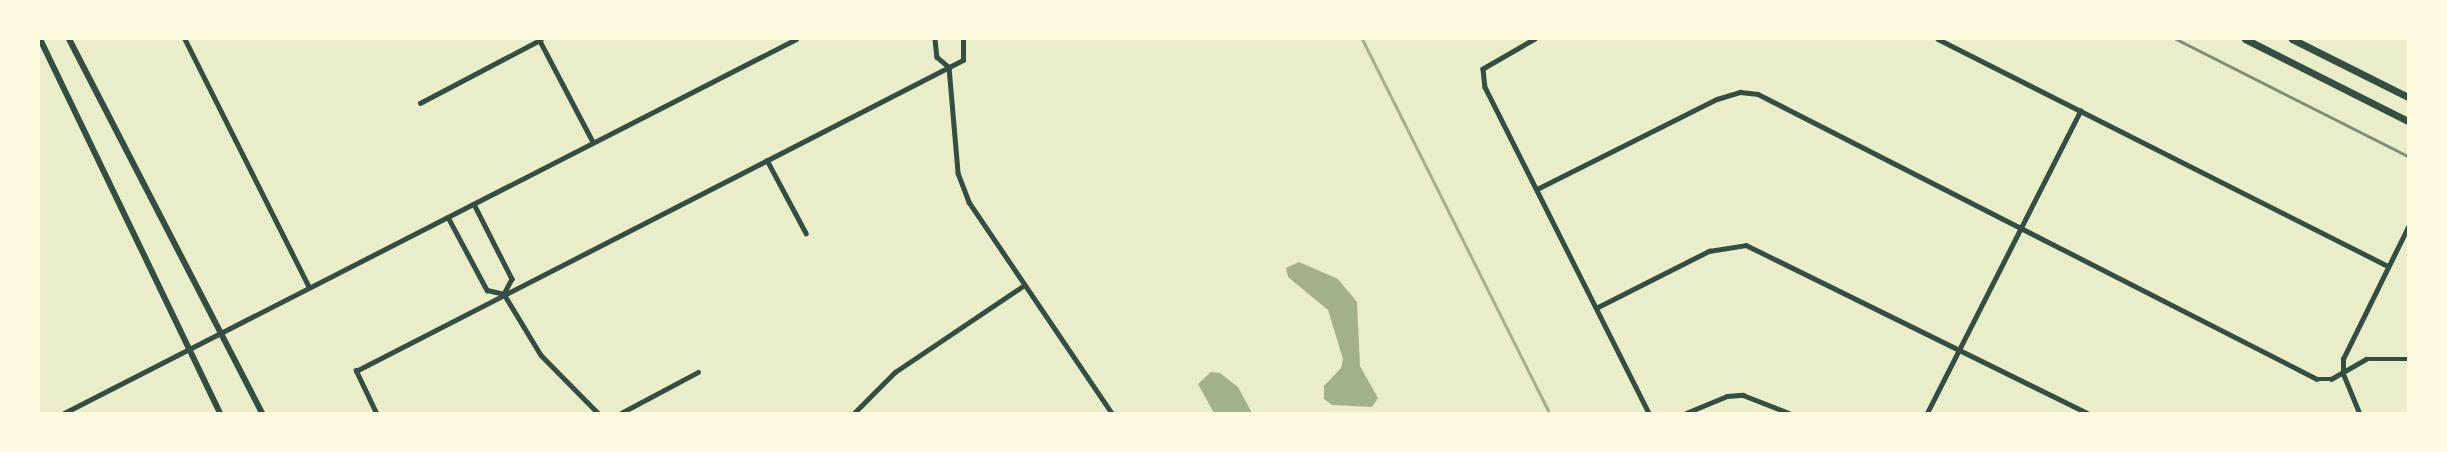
<!DOCTYPE html>
<html>
<head>
<meta charset="utf-8">
<style>
	body { margin:0 }
	#map { position:relative; width:2447px; height:452px; overflow:hidden; background:#e9edc9; font-family:"Libre Baskerville",serif }
	div>[style] { position:absolute }
	.water>* { inset:0; background:#a3b18a }
	.stream>* { height:3px; margin:-1.5px; padding:0 1.5px; transform-origin:1.5px; border-radius:1.5px; background:#a3b18a }
	.minor>* { height:4.5px; margin:-2.25px; padding:0 2.25px; transform-origin:2.25px; border-radius:2.25px; background:#344e41 }
	.tertiary>* { height:5px; margin:-2.5px; padding:0 2.5px; transform-origin:2.5px; border-radius:2.5px; background:#344e41 }
	.secondary>* { height:6px; margin:-3px; padding:0 3px; transform-origin:3px; border-radius:3px; background:#344e41 }
	.primary>* { height:7px; margin:-3.5px; padding:0 3.5px; transform-origin:3.5px; border-radius:3.5px; background:#344e41 }
	.rail>* { height:3px; margin:-1.5px; padding:0 1.5px; transform-origin:1.5px; border-radius:1.5px; background:#7c8e77 }
	span { translate:-50% -50%; white-space:nowrap; text-align:center; line-height:1.15; -webkit-text-stroke:6px #fefae0; paint-order:stroke }
	.frame { position:absolute; inset:0; border:40px solid #fefae0; pointer-events:none }
</style>
</head>
<body>
<div id="map">
	<div class="water">
		<i style="clip-path:polygon(1299px 262px,1338px 279px,1357px 302px,1360px 366px,1378px 398px,1372px 407px,1332px 405px,1324px 399px,1324px 386px,1341px 368px,1343px 359px,1328px 310px,1288px 277px,1286px 268px)"></i>
		<i style="clip-path:polygon(1211px 372px,1220px 373px,1238px 387px,1252px 413px,1214px 413px,1198px 384px)"></i>
	</div>
	<div class="stream">
		<i style="left:1362px;top:39px;width:418px;rotate:63.4deg"></i>
	</div>
	<div class="minor">
		<i style="left:185px;top:39px;width:277px;rotate:63.4deg"></i>
		<i style="left:539px;top:39px;width:116px;rotate:62.3deg"></i>
		<i style="left:935px;top:39px;width:18px;rotate:84deg"></i>
		<i style="left:937px;top:57px;width:16px;rotate:40deg"></i>
		<i style="left:949px;top:67px;width:106px;rotate:85.1deg"></i>
		<i style="left:958px;top:173px;width:31px;rotate:69deg"></i>
		<i style="left:969px;top:202px;width:255px;rotate:55.9deg"></i>
		<i style="left:1535px;top:39px;width:60px;rotate:150deg"></i>
		<i style="left:1483px;top:69px;width:18px;rotate:84deg"></i>
		<i style="left:1485px;top:87px;width:365px;rotate:63.3deg"></i>
		<i style="left:1938px;top:39px;width:504px;rotate:26.77deg"></i>
		<i style="left:420px;top:103px;width:136px;rotate:-27.7deg"></i>
		<i style="left:767px;top:160px;width:83px;rotate:61.9deg"></i>
		<i style="left:1537px;top:189px;width:201px;rotate:-26.6deg"></i>
		<i style="left:1717px;top:99px;width:24px;rotate:-17deg"></i>
		<i style="left:1740px;top:92px;width:18px;rotate:6deg"></i>
		<i style="left:1758px;top:94px;width:627px;rotate:27.01deg"></i>
		<i style="left:2317px;top:379px;width:14px"></i>
		<i style="left:2331px;top:379px;width:40px;rotate:-29.7deg"></i>
		<i style="left:2366px;top:359px;width:42px"></i>
		<i style="left:474px;top:204px;width:84px;rotate:63.1deg"></i>
		<i style="left:512px;top:279px;width:17px;rotate:118deg"></i>
		<i style="left:448px;top:217px;width:83px;rotate:61.9deg"></i>
		<i style="left:487px;top:290px;width:17px;rotate:13deg"></i>
		<i style="left:504px;top:294px;width:71px;rotate:58.8deg"></i>
		<i style="left:541px;top:355px;width:81px;rotate:45.5deg"></i>
		<i style="left:1596px;top:308px;width:127px;rotate:-26.8deg"></i>
		<i style="left:1709px;top:251px;width:37px;rotate:-9deg"></i>
		<i style="left:1746px;top:245px;width:380px;rotate:26.2deg"></i>
		<i style="left:376px;top:413px;width:47px;rotate:-115.5deg"></i>
		<i style="left:356px;top:371px;width:682px;rotate:-27.13deg"></i>
		<i style="left:963px;top:60px;width:21px;rotate:-90deg"></i>
		<i style="left:621px;top:413px;width:87px;rotate:-28deg"></i>
		<i style="left:854px;top:413px;width:58px;rotate:-45deg"></i>
		<i style="left:895px;top:372px;width:154px;rotate:-33.9deg"></i>
		<i style="left:1686px;top:413px;width:44px;rotate:-22.5deg"></i>
		<i style="left:1727px;top:396px;width:16px;rotate:-4deg"></i>
		<i style="left:1743px;top:395px;width:49px;rotate:21.4deg"></i>
		<i style="left:1927px;top:413px;width:339px;rotate:-63.1deg"></i>
		<i style="left:2359px;top:413px;width:42px;rotate:-112.3deg"></i>
		<i style="left:2343px;top:374px;width:15px;rotate:-90deg"></i>
		<i style="left:2343px;top:359px;width:147px;rotate:-63.8deg"></i>
	</div>
	<div class="tertiary">
		<i style="left:64px;top:413px;width:822px;rotate:-27.06deg"></i>
	</div>
	<div class="secondary">
		<i style="left:40px;top:39px;width:415px;rotate:64.3deg"></i>
		<i style="left:69px;top:39px;width:421px;rotate:62.7deg"></i>
	</div>
	<div class="primary">
		<i style="left:2245px;top:39px;width:182px;rotate:26.7deg"></i>
		<i style="left:2292px;top:39px;width:130px;rotate:26.6deg"></i>
	</div>
	<div class="rail">
		<i style="left:2176px;top:39px;width:260px;rotate:26.8deg"></i>
	</div>
	<div class="frame"></div>
</div>
</body>
</html>
